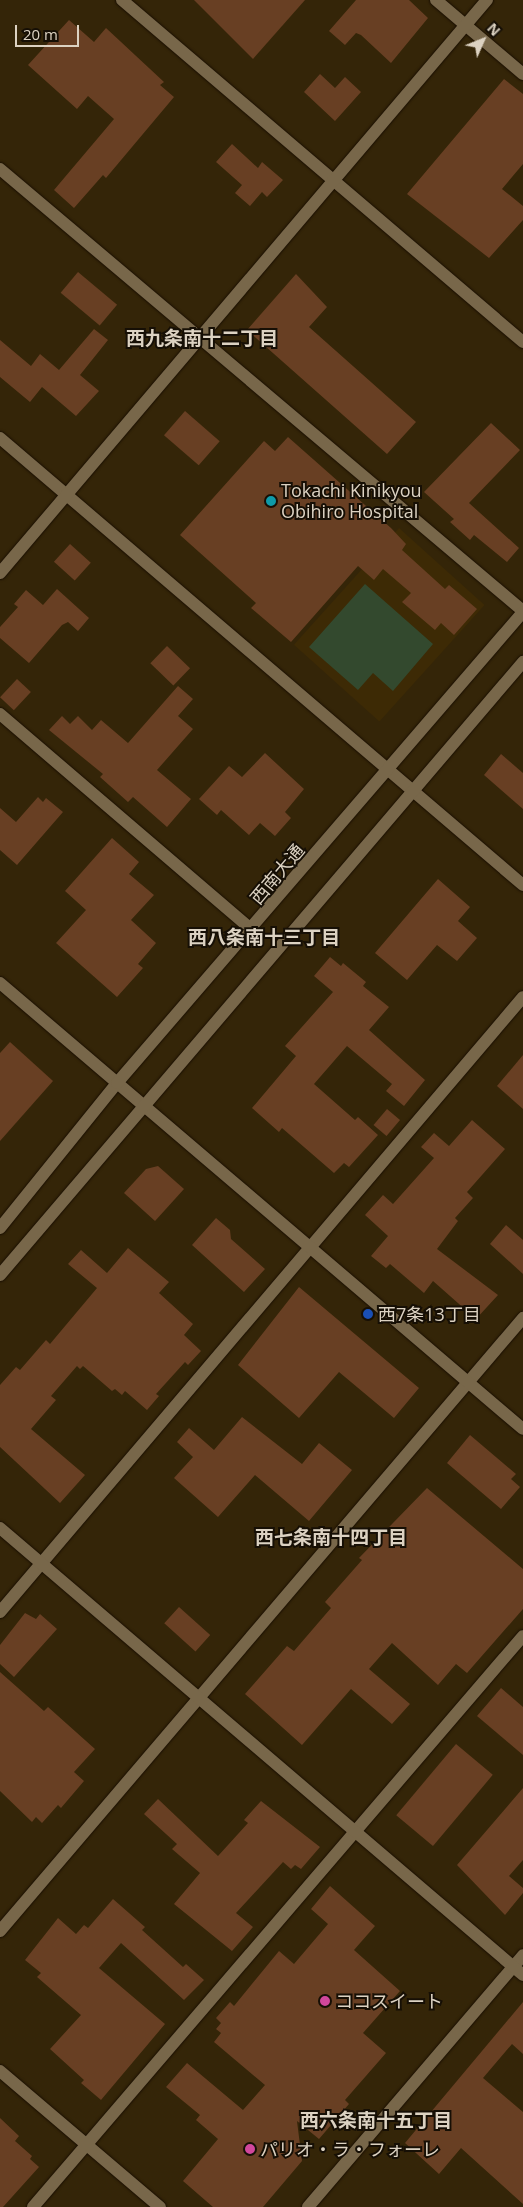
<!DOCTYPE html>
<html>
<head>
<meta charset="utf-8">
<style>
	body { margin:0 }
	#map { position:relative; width:523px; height:2207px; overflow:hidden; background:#342508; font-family:"Open Sans","Noto Sans JP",sans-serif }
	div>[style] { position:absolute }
	.built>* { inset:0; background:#3d2a05; transform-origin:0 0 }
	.green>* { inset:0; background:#33492e }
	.building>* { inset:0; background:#683f23; transform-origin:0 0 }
	.roads { filter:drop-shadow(0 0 1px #190e00) drop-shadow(0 0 1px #190e00) }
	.minor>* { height:12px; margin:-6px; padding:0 6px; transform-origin:6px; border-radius:6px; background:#78674a }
	.tertiary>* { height:12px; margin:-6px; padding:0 6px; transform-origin:6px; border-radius:6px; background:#78674a }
	.dots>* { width:14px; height:14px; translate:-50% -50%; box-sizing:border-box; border:2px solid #160f05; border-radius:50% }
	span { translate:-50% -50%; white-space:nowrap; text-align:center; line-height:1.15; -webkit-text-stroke:4px #160f05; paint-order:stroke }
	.poi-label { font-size:18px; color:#dcd2c2 }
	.left { translate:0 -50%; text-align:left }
	.street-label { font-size:18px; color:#dcd2c2 }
	.neighbourhood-label { font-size:19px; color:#dcd2c2; font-weight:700 }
	.north { position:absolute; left:458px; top:15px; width:50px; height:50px; -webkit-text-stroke:4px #160f05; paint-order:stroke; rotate:46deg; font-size:14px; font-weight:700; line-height:20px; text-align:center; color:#dcd2c2 }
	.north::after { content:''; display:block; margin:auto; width:18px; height:22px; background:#dcd2c2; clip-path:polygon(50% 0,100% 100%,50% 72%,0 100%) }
	.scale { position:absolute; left:15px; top:25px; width:64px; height:22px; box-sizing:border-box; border:2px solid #dcd2c2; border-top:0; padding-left:6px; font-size:15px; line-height:18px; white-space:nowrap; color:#dcd2c2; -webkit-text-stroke:4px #160f05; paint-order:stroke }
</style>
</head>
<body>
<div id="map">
	<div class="built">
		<i style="left:399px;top:528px;width:115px;height:157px;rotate:42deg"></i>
	</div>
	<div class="green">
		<i style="clip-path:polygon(365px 584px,433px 644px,393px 691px,373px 673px,358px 690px,309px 647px)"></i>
	</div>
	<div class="building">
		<i style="clip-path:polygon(194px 0,305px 0,253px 59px)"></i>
		<i style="clip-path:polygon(356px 0,409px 0,428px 18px,391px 63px,361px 35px,356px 33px,345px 45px,329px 31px)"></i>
		<i style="clip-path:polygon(69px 20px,94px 42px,106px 28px,164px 82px,160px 85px,174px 97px,106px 178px,103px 175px,74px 208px,54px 190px,114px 119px,88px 96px,77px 109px,28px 65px)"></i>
		<i style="clip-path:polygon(320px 74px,335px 88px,345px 77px,361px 92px,335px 121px,304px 92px)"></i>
		<i style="clip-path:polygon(504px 79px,523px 94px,523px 164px,502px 189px,523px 206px,523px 220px,489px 258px,407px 194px)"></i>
		<i style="clip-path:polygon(232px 144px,258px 168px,262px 162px,283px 180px,267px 197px,262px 192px,250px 206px,235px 193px,242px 185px,216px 162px)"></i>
		<i style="left:78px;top:272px;width:51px;height:27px;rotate:40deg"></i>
		<i style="clip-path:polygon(296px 274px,327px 307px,309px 327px,416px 422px,387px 454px,247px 330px)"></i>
		<i style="clip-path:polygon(94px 329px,108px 340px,80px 375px,99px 391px,76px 416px,42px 387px,30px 402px,0 377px,0 340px,31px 366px,40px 354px,59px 370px)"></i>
		<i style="left:185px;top:411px;width:46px;height:32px;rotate:41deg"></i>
		<i style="clip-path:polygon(491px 423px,520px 450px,469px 503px,519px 548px,507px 562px,474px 535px,470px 540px,450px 522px,454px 519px,424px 492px)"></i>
		<i style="clip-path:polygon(288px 437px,391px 528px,406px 544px,402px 550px,445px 589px,449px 585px,477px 609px,454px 635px,441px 623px,435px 630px,402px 602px,411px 593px,383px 569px,374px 580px,358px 566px,291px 642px,251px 608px,256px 603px,180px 535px,264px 441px,275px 451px)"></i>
		<i style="left:70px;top:544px;width:28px;height:24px;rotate:42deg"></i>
		<i style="clip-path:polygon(57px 589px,89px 618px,78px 631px,68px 622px,62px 625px,29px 663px,0 638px,0 627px,18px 607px,14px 604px,26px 590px,43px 605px)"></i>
		<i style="left:167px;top:646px;width:32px;height:24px;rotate:44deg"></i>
		<i style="left:17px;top:679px;width:19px;height:25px;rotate:43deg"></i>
		<i style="clip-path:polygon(178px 686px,193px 699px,178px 716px,193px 729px,157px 770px,191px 799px,167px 827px,133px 797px,128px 802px,100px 777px,103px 774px,49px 730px,62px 716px,70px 724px,78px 716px,92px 730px,101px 720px,128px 743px)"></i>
		<i style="clip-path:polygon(265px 753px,304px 789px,285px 812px,291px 818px,275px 836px,260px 823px,249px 835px,221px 810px,217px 815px,199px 799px,229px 766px,242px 777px)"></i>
		<i style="clip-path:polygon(501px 754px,523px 773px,523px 809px,484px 775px)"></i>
		<i style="clip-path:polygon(38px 797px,43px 802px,46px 798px,63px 812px,17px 865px,0 850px,0 808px,16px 822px)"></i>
		<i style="clip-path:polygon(112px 838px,139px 862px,129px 874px,154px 895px,131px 920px,156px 943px,138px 964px,143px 968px,117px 997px,56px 943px,86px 910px,65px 891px)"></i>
		<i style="clip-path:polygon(438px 879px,470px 907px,458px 921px,477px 938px,457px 961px,437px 945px,407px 980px,375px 953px)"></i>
		<i style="clip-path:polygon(330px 957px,341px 966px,343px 963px,366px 982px,363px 986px,389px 1007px,369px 1030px,425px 1080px,404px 1106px,386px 1091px,392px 1084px,347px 1046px,314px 1084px,355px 1120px,358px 1117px,378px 1135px,349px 1167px,344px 1163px,334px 1173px,282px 1128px,279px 1132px,252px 1108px,296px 1056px,285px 1046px,333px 992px,314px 976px)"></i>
		<i style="clip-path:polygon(10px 1042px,53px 1081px,0 1141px,0 1053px)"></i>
		<i style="clip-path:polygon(523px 1055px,523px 1109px,497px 1086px)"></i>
		<i style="left:387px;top:1109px;width:17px;height:21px;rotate:40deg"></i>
		<i style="clip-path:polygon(472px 1120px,505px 1149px,467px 1192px,473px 1198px,455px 1218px,458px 1221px,437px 1249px,498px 1295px,476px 1319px,433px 1281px,424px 1293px,390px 1264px,386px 1268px,371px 1256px,388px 1236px,365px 1215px,383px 1195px,393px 1204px,434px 1158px,421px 1147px,434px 1133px,449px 1146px)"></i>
		<i style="clip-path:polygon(158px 1166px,184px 1189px,155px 1221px,124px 1193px,146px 1169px)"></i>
		<i style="clip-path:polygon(216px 1218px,230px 1230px,231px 1239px,265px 1269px,244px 1292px,192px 1245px)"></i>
		<i style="clip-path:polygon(506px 1225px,523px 1240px,523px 1274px,490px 1244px)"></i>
		<i style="clip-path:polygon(128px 1248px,169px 1282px,159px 1293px,193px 1324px,184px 1335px,201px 1351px,188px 1365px,185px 1362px,156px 1394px,159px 1396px,147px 1410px,125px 1391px,122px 1395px,115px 1389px,112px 1391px,83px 1366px,80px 1369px,77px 1366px,51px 1396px,56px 1400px,31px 1429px,85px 1475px,60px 1503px,0 1447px,0 1385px,16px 1367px,20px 1370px,46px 1340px,50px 1344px,97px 1288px,68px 1264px,81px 1250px,107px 1273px)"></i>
		<i style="clip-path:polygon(299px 1287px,419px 1388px,394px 1418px,339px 1372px,299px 1418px,238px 1365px)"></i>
		<i style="clip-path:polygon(242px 1417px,302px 1464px,319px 1443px,352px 1470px,309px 1521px,255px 1475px,218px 1517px,174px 1478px,193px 1457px,177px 1442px,189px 1428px,214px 1450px)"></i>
		<i style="clip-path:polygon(470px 1435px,516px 1474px,511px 1479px,520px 1487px,501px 1509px,447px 1463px)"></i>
		<i style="clip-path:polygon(427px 1488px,523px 1569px,523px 1609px,467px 1673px,456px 1664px,438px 1685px,392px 1643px,369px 1669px,410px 1704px,392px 1724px,351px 1689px,302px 1745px,245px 1694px,287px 1646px,294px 1651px,331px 1608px,325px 1602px,362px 1560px,359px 1558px)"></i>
		<i style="left:179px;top:1607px;width:42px;height:22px;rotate:42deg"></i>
		<i style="clip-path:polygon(25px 1613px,36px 1619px,40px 1614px,57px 1629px,14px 1677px,0 1664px,0 1645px)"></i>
		<i style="clip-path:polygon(0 1672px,44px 1711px,48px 1707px,95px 1749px,74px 1772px,84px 1781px,61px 1808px,58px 1805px,42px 1823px,36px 1817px,32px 1822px,0 1791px)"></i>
		<i style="clip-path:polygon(501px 1688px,523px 1707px,523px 1755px,477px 1716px)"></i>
		<i style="left:456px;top:1744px;width:48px;height:93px;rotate:40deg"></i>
		<i style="clip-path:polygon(523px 1788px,523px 1860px,509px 1876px,523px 1888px,523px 1893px,505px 1915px,457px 1865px)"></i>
		<i style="clip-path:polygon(158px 1799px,218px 1856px,248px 1823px,244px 1820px,261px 1801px,320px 1847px,301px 1869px,295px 1865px,291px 1869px,283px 1862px,236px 1913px,253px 1927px,232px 1951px,174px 1904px,200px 1873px,172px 1849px,177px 1844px,144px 1814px)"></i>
		<i style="clip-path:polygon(330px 1886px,375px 1926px,354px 1950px,400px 1991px,363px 2033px,386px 2053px,345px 2100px,349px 2104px,319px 2139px,297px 2121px,302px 2161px,263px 2207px,213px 2207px,183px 2181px,218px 2139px,196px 2120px,200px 2115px,166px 2087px,187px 2063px,243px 2110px,265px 2085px,214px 2042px,221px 2033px,216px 2029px,221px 2023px,216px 2018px,230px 2002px,234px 2006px,279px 1951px,294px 1964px,328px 1924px,311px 1909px)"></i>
		<i style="clip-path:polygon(113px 1899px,145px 1927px,142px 1930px,183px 1967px,186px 1964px,204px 1980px,184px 2000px,121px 1943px,99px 1968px,165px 2024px,101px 2100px,81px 2083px,84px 2080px,50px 2049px,81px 2015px,37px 1977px,41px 1973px,25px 1960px,58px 1918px,76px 1934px,84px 1925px,88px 1928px)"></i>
		<i style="clip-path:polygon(523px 2002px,523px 2054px,512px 2044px,483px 2078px,523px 2112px,523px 2204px,461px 2148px,439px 2174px,405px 2143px)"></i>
		<i style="clip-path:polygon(0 2118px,19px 2136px,15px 2141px,32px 2156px,30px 2159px,39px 2167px,3px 2207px,0 2207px)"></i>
	</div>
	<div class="roads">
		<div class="minor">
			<i style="left:122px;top:0;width:527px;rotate:40.46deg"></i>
			<i style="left:436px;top:0;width:114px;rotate:40.4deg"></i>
			<i style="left:0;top:169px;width:685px;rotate:40.2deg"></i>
			<i style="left:0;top:714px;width:332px;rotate:40.6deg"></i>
			<i style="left:0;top:1612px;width:807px;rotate:-49.62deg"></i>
			<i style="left:0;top:1931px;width:806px;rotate:-49.53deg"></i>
			<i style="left:33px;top:2207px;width:752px;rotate:-49.37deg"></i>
			<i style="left:308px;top:2207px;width:331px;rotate:-49.5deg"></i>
		</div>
		<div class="tertiary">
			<i style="left:0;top:438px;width:688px;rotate:40.52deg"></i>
			<i style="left:0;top:573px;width:752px;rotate:-49.64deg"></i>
			<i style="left:0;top:983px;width:687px;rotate:40.46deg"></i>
			<i style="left:0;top:1228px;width:186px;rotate:-51.1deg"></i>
			<i style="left:117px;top:1083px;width:622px;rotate:-49.24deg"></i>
			<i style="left:0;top:1275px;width:806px;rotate:-49.53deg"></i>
			<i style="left:0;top:1528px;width:688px;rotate:40.52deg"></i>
			<i style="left:0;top:2071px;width:210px;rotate:40.4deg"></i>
		</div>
	</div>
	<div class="dots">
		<i style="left:271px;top:501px;background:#0f9aa8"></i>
		<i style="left:368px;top:1314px;background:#1a4fb4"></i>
		<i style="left:325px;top:2001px;background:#d1479c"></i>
		<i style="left:250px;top:2149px;background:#d1479c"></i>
	</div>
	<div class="poi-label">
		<span class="left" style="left:281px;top:501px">Tokachi Kinikyou<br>Obihiro Hospital</span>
		<span class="left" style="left:378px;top:1314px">西7条13丁目</span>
		<span class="left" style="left:335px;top:2001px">ココスイート</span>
		<span class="left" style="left:260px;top:2149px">パリオ・ラ・フォーレ</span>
	</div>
	<div class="street-label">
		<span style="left:277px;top:874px;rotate:-50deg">西南大通</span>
	</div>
	<div class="neighbourhood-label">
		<span style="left:202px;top:339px">西九条南十二丁目</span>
		<span style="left:264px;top:938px">西八条南十三丁目</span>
		<span style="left:331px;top:1538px">西七条南十四丁目</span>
		<span style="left:376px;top:2121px">西六条南十五丁目</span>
	</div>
	<div class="north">N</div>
	<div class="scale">20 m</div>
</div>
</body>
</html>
